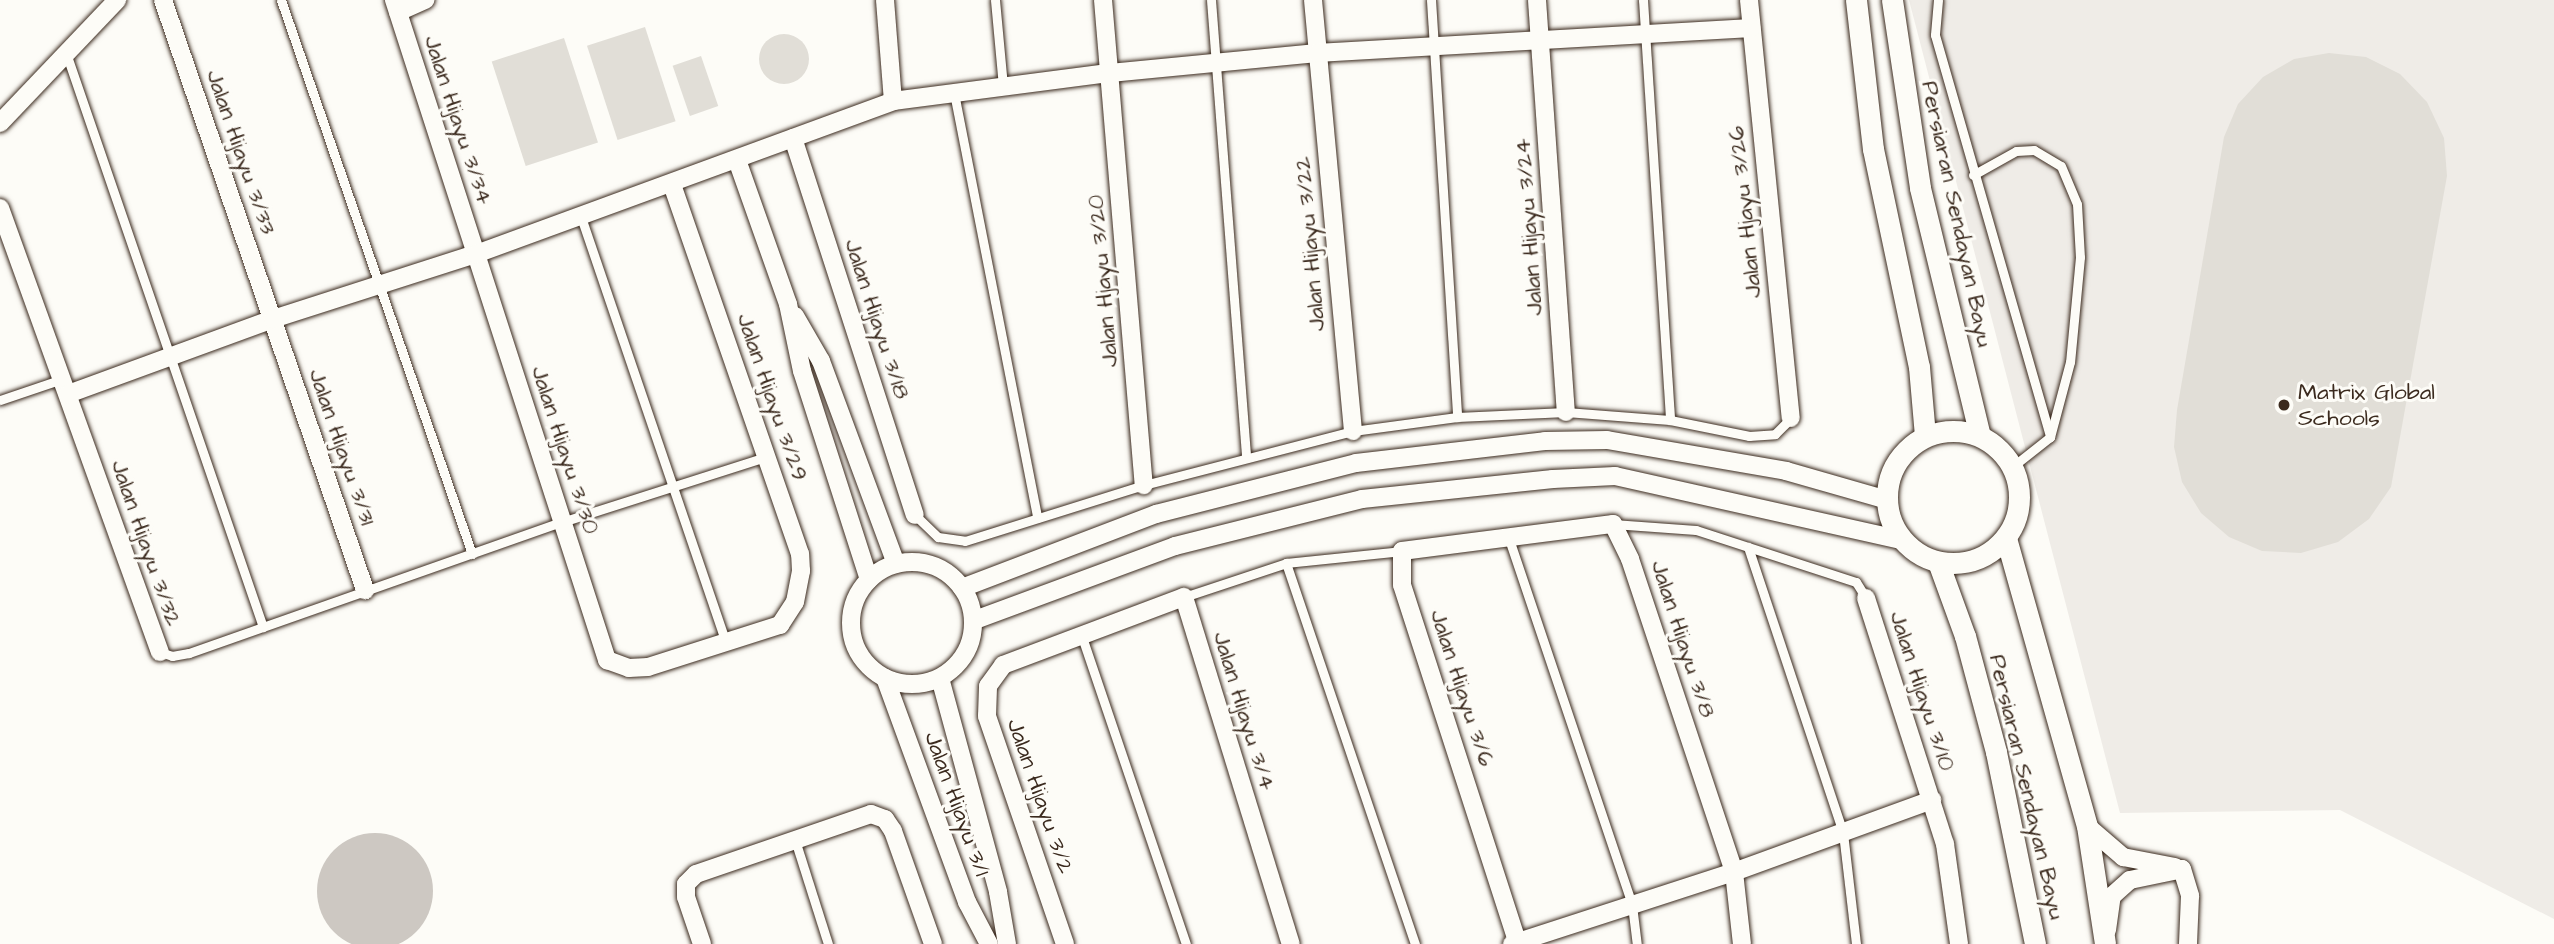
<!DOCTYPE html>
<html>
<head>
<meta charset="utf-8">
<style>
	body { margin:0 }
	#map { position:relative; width:2554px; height:944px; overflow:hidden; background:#fdfcf7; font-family:"Architects Daughter",sans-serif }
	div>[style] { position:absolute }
	.built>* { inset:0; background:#efece7 }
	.green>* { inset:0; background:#e1ded7; transform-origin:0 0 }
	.round { border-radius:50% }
	.building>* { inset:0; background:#cdc8c2 }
	.roads { filter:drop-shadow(0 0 2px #3b2a1e) drop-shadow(0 0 2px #3b2a1e) }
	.service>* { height:9px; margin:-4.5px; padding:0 4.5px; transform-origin:4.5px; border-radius:4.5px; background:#fdfcf7 }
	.minor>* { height:18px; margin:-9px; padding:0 9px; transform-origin:9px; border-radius:9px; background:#fdfcf7 }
	.minor>.ring { margin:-9px; padding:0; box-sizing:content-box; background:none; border:18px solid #fdfcf7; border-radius:50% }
	.tertiary>* { height:21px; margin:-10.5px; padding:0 10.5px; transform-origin:10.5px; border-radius:10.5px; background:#fdfcf7 }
	.tertiary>.ring { margin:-10.5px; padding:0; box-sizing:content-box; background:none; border:21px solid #fdfcf7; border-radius:50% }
	.dots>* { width:19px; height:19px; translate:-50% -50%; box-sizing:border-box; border:4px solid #fdfcf7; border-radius:50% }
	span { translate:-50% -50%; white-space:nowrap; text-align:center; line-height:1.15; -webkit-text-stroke:6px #fdfcf7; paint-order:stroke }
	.street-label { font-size:23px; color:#3b2a1e }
	.poi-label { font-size:23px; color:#3b2a1e }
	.left { translate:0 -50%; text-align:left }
</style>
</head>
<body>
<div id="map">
	<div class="built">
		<i style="clip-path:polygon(1909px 0,2554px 0,2554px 919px,2340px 810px,2120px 813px)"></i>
	</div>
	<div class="green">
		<i style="left:645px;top:27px;width:99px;height:61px;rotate:72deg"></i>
		<i class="round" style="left:759px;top:34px;width:50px;height:50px"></i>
		<i style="left:564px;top:38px;width:110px;height:76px;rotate:72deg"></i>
		<i style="clip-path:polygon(2329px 53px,2366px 57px,2400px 74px,2427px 102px,2444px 138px,2447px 176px,2391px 487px,2369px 519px,2338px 542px,2301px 553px,2262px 551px,2229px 537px,2201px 513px,2182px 482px,2174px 447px,2177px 410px,2224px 137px,2238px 104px,2263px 77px,2294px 59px)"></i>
		<i style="left:701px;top:56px;width:53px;height:30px;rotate:71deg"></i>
	</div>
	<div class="building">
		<i class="round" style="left:317px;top:833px;width:116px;height:116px"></i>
	</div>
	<div class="roads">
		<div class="service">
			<i style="left:281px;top:0;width:586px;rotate:70.98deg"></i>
			<i style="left:995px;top:0;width:87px;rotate:84.7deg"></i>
			<i style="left:1211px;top:0;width:459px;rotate:85.6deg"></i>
			<i style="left:1431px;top:0;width:418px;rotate:86.4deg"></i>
			<i style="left:1457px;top:417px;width:109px;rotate:-2.6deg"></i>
			<i style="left:1566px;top:412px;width:104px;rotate:4.4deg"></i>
			<i style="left:1670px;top:420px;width:81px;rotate:11.4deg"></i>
			<i style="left:1749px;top:436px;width:26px;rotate:-4deg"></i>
			<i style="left:1775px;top:434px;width:23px;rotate:-45deg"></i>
			<i style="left:1643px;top:0;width:421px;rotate:86.3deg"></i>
			<i style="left:1938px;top:0;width:35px;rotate:95deg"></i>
			<i style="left:1935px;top:35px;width:418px;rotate:74deg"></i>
			<i style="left:2050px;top:437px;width:48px;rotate:141.7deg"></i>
			<i style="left:66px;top:53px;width:607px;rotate:71.06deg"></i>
			<i style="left:954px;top:93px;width:433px;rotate:78.9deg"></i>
			<i style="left:1973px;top:175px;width:49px;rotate:-29.2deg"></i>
			<i style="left:2016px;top:151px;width:18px;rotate:-3deg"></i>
			<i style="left:2034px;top:150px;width:31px;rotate:31deg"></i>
			<i style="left:2061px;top:166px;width:41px;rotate:67.2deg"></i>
			<i style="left:2077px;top:204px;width:53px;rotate:86.8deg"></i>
			<i style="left:2080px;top:257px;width:105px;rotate:95.4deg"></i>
			<i style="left:2070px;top:362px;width:78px;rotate:104.9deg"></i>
			<i style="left:581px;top:217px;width:449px;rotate:71.2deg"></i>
			<i style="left:0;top:400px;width:65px;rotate:-18.7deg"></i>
			<i style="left:915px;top:515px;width:32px;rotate:44deg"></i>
			<i style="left:938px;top:537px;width:27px;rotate:8deg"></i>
			<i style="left:965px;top:541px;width:188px;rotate:-17.4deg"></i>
			<i style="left:1144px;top:485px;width:216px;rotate:-14.5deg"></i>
			<i style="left:1353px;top:431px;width:105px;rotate:-7.7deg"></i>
			<i style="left:1613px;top:524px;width:83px;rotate:4.1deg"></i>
			<i style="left:1696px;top:530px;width:168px;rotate:18deg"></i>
			<i style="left:1856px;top:582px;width:19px;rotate:58deg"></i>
			<i style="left:1508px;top:536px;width:389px;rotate:71.4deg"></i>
			<i style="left:1632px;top:905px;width:39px;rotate:83deg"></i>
			<i style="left:1748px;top:547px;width:301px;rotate:71.6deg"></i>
			<i style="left:1843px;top:833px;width:112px;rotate:83.3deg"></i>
			<i style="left:1286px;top:563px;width:402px;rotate:71.3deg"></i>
			<i style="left:1184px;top:597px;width:108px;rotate:-18.4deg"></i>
			<i style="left:1286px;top:563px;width:117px;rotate:-5.9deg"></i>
			<i style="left:1081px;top:634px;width:327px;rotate:71.3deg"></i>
			<i style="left:160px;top:652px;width:13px;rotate:18deg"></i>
			<i style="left:172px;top:656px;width:17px;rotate:-10deg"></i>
			<i style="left:189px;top:653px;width:395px;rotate:-19.4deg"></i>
			<i style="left:562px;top:522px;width:214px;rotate:-17.7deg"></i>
			<i style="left:795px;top:840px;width:109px;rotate:72.4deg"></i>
		</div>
		<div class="minor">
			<i style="left:163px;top:0;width:624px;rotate:71.1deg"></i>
			<i style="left:394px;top:0;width:694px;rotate:72.11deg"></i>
			<i style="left:607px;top:660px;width:23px;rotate:20deg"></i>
			<i style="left:629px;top:668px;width:19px;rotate:-3deg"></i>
			<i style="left:648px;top:667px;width:139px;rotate:-17.7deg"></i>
			<i style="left:780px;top:625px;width:27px;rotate:-57deg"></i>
			<i style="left:795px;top:602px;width:32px;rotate:-79deg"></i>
			<i style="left:801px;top:571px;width:17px;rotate:-93deg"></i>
			<i style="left:800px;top:554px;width:392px;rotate:-109.1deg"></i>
			<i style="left:885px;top:0;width:101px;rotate:85.5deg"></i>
			<i style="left:1103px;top:0;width:487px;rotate:85.2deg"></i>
			<i style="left:1313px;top:0;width:433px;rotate:84.7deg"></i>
			<i style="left:1537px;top:0;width:413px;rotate:86deg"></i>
			<i style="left:1749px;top:0;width:420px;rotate:84.3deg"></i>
			<i style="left:398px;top:12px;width:30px;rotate:-24deg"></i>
			<i style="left:0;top:123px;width:170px;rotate:-46.4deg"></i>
			<i style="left:793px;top:138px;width:396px;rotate:72.1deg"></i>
			<i style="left:737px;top:160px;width:153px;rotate:70.5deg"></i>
			<i style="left:788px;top:304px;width:68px;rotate:78.2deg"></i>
			<i style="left:802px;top:371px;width:219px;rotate:72.2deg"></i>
			<i style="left:0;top:208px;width:472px;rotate:70.2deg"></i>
			<i style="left:795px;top:316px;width:52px;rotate:60deg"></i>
			<i style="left:821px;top:361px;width:216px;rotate:69.7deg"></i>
			<i style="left:68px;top:394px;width:218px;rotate:-20.1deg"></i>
			<i style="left:273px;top:319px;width:213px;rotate:-17.8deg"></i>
			<i style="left:476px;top:254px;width:444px;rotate:-20.1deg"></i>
			<i style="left:893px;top:101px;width:219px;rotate:-7.4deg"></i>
			<i style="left:1110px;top:73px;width:208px;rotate:-5.5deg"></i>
			<i style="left:1317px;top:53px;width:435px;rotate:-3.3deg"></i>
			<i class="ring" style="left:851px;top:562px;width:104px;height:104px"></i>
			<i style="left:962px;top:588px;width:208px;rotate:-20.9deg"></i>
			<i style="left:1156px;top:514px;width:206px;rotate:-14.3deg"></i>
			<i style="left:1356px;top:463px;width:190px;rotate:-6.6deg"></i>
			<i style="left:1545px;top:441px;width:62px;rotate:-0.9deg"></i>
			<i style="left:1607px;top:440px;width:182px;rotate:9.8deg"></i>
			<i style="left:1786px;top:471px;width:105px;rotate:16deg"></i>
			<i style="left:1866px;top:598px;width:258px;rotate:72.2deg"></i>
			<i style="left:1945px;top:844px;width:101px;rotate:82deg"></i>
			<i style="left:975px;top:620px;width:213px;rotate:-20.3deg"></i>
			<i style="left:1175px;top:546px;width:193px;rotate:-14.1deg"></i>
			<i style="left:1362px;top:499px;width:192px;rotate:-6deg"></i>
			<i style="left:1553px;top:479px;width:62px;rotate:-2.8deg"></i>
			<i style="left:1615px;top:476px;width:294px;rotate:12.6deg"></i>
			<i style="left:885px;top:678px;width:239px;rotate:69.9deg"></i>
			<i style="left:967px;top:902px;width:47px;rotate:62.4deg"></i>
			<i style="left:940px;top:678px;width:222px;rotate:74.8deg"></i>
			<i style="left:998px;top:892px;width:53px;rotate:80.2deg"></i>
			<i style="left:2087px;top:826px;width:48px;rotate:40.7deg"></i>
			<i style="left:2123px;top:857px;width:53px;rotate:10.9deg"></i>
			<i style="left:2182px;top:869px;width:28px;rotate:73deg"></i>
			<i style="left:2190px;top:896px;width:48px;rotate:92.4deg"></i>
			<i style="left:2107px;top:930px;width:34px;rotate:-82deg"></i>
			<i style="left:2112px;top:896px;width:24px;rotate:-42deg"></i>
			<i style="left:2130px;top:880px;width:53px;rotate:-11.9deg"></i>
			<i style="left:702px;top:944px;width:50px;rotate:-108.8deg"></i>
			<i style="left:686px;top:897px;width:13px;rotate:-90deg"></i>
			<i style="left:686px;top:884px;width:14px;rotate:-45deg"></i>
			<i style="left:696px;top:874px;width:185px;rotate:-18.9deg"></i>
			<i style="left:871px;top:814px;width:15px;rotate:20deg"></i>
			<i style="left:885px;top:819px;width:14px;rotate:56deg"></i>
			<i style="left:893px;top:831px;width:120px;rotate:70.5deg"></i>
			<i style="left:1065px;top:944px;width:241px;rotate:-108.9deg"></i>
			<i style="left:987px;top:716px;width:30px;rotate:-88deg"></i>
			<i style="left:988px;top:686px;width:26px;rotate:-54deg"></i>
			<i style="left:1003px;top:665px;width:193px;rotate:-20.6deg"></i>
			<i style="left:1184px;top:597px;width:363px;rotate:72.9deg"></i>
			<i style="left:1512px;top:944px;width:233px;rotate:-18deg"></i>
			<i style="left:1734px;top:872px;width:211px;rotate:-20deg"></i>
			<i style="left:1518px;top:944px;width:377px;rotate:-107.9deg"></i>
			<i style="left:1402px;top:585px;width:34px;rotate:-90deg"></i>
			<i style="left:1402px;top:551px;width:213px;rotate:-7.3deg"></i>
			<i style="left:1613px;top:524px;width:39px;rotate:64deg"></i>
			<i style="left:1630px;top:559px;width:330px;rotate:71.6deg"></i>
			<i style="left:1734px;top:872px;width:72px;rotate:83.7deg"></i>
		</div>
		<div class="tertiary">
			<i style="left:1856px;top:0;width:150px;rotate:83.5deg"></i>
			<i style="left:1873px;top:149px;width:223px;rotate:78.1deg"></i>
			<i style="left:1919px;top:367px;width:69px;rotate:85deg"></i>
			<i style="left:1892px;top:0;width:190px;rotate:81.5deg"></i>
			<i style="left:1920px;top:188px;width:255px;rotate:76.4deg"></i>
			<i class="ring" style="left:1887px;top:431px;width:111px;height:111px"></i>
			<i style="left:2006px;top:538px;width:299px;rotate:74.3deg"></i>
			<i style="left:2087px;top:826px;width:119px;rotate:81.3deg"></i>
			<i style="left:1938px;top:562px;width:79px;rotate:70deg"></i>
			<i style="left:1965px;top:636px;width:120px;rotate:75deg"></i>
			<i style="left:1996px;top:752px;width:196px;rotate:78.5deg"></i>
		</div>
	</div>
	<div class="dots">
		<i style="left:2284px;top:405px;background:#3b2a1e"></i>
	</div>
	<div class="street-label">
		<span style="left:458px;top:120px;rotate:72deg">Jalan Hijayu 3/34</span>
		<span style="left:241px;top:152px;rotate:71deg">Jalan Hijayu 3/33</span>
		<span style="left:1745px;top:212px;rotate:-96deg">Jalan Hjayu 3/26</span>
		<span style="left:1957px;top:214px;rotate:78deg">Persiaran Sendayan Bayu</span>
		<span style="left:1529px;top:227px;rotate:-94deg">Jalan Hijayu 3/24</span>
		<span style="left:1310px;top:244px;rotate:-95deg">Jalan Hijayu 3/22</span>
		<span style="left:1103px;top:281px;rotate:-95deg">Jalan Hjayu 3/20</span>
		<span style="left:877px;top:319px;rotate:72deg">Jalan Hijayu 3/18</span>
		<span style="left:772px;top:397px;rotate:71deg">Jalan Hijayu 3/29</span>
		<span style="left:342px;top:447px;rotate:71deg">Jalan Hijayu 3/31</span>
		<span style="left:565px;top:450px;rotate:72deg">Jalan Hijayu 3/30</span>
		<span style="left:146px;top:543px;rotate:71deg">Jalan Hijayu 3/32</span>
		<span style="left:1683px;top:639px;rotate:72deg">Jalan Hijayu 3/8</span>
		<span style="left:1462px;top:688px;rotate:72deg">Jalan Hijayu 3/6</span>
		<span style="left:1922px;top:691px;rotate:72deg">Jalan Hijayu 3/10</span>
		<span style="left:1244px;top:711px;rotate:73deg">Jalan Hijayu 3/4</span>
		<span style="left:2027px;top:787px;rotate:77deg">Persiaran Sendayan Bayu</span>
		<span style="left:1040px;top:796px;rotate:71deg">Jalan Hijayu 3/2</span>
		<span style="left:957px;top:804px;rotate:70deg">Jalan Hijayu 3/1</span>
	</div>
	<div class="poi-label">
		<span class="left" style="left:2298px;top:405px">Matrix Global<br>Schools</span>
	</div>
</div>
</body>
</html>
